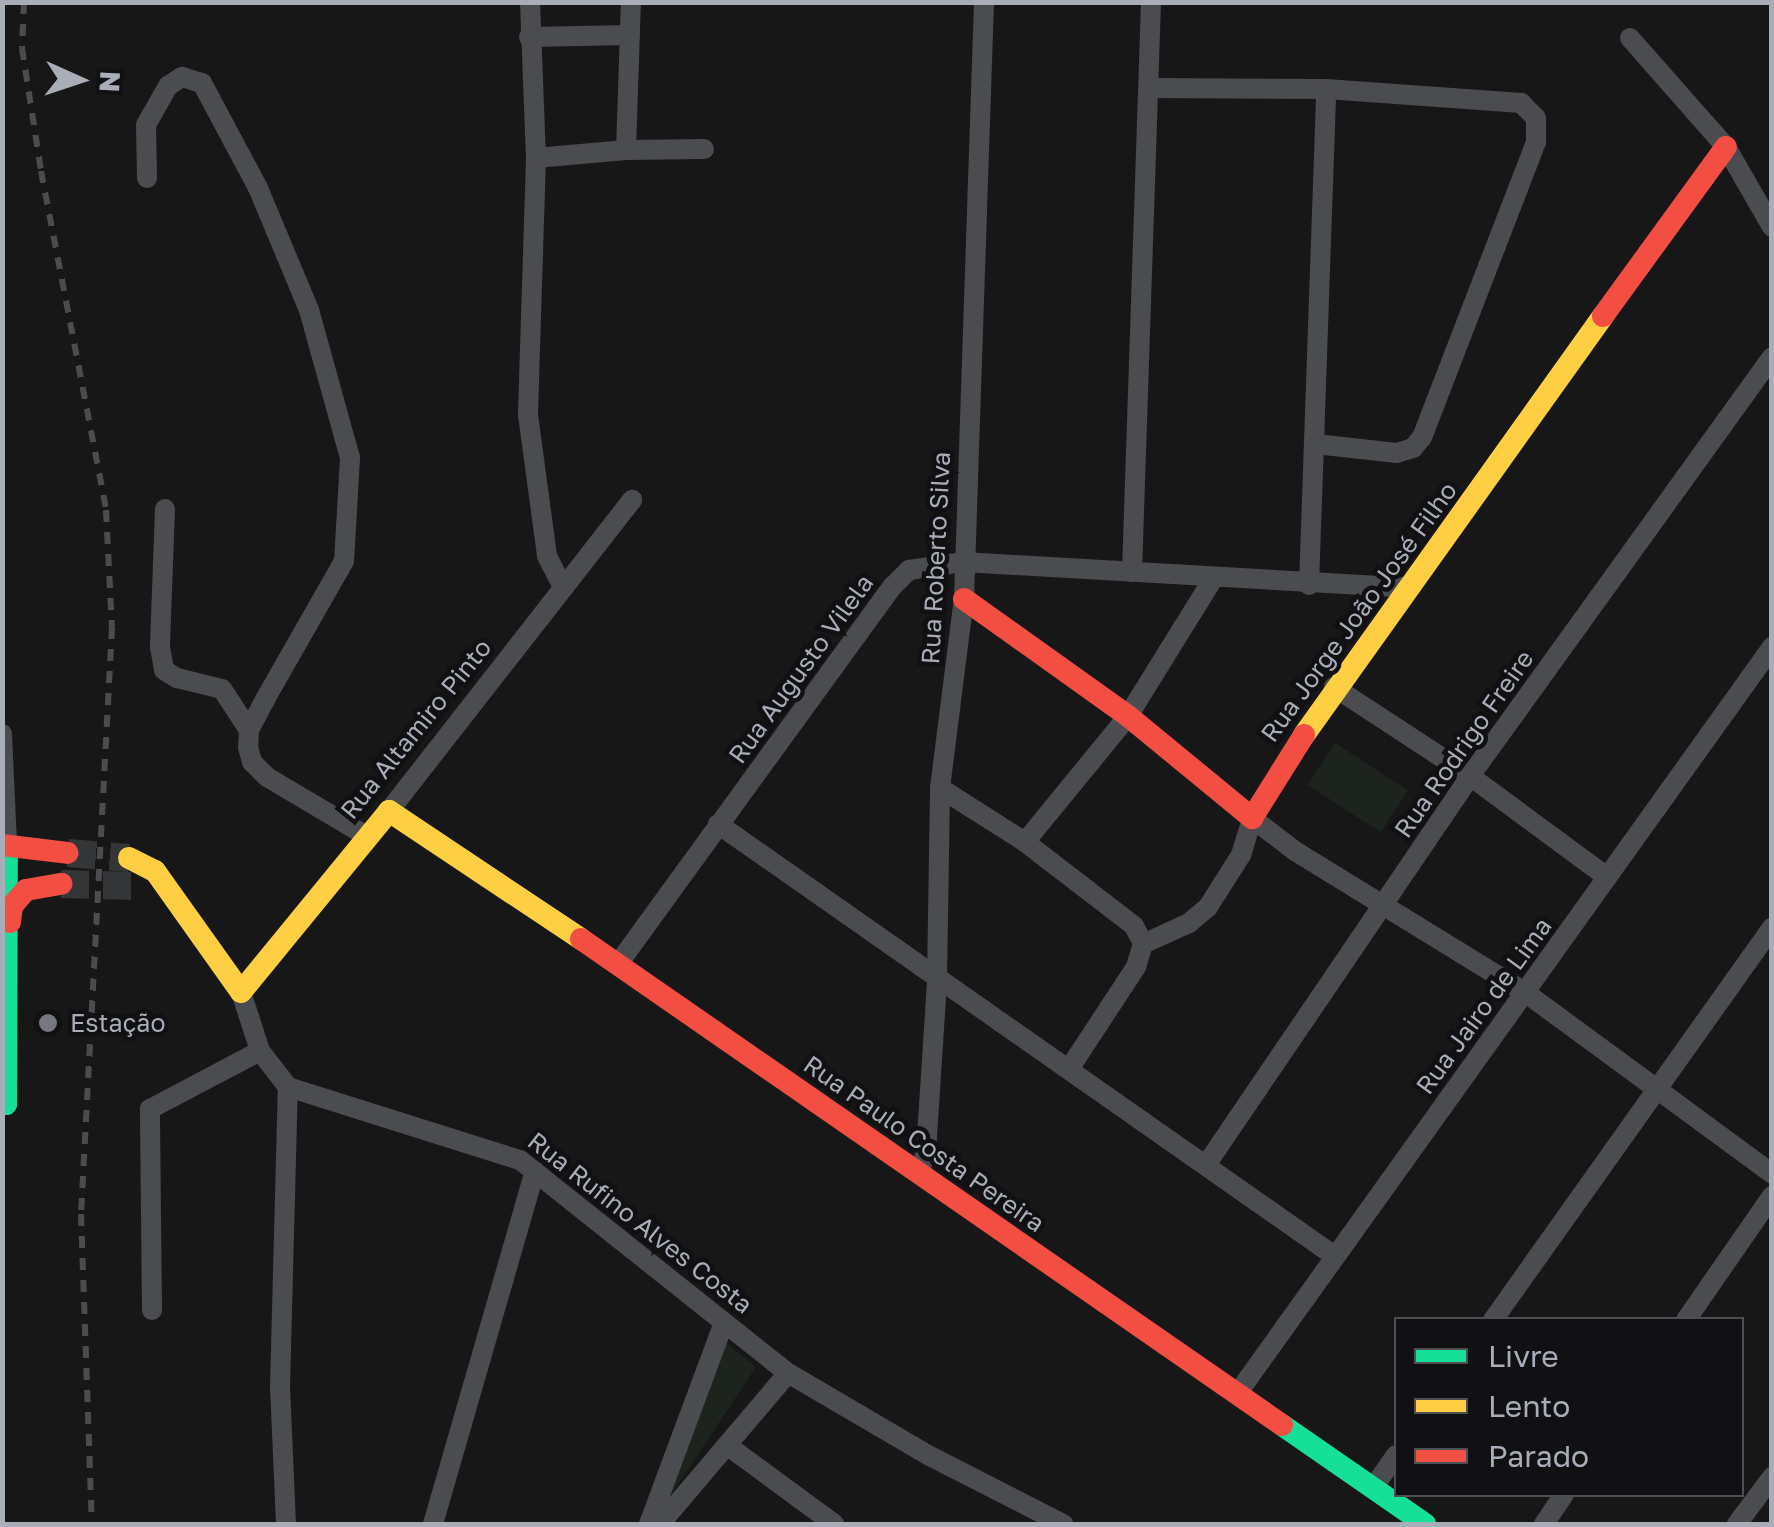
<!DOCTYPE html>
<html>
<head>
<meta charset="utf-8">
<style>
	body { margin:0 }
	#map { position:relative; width:1774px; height:1527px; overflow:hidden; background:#171717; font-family:"Golos Text",sans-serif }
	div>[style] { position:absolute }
	.green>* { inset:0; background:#1d241e; transform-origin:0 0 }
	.secondary-tunnel>* { height:28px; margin-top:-14px; transform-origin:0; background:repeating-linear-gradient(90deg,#343537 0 28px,transparent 0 42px) }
	.street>* { height:20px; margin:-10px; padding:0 10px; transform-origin:10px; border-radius:10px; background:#4b4c50 }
	.fast>* { height:22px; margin:-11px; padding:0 11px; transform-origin:11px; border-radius:11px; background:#16e098 }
	.slow>* { height:22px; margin:-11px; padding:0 11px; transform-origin:11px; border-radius:11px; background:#ffcf43 }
	.jam>* { height:22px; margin:-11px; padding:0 11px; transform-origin:11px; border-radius:11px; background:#f24e42 }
	.rail>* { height:6px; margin-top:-3px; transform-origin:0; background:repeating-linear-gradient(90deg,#4b4c4f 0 12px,transparent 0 22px) }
	.dots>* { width:28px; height:28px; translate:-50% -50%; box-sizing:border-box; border:5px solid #111113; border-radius:50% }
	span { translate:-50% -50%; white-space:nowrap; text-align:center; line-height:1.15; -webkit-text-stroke:9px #111113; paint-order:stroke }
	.street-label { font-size:25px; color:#a8adb8 }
	.poi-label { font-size:25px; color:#a8adb8 }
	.left { translate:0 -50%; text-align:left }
	.frame { position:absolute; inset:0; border:5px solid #a8adb8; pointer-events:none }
	.legend { position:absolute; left:1394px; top:1317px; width:350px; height:180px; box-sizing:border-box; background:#111113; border:2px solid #4d4f55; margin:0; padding:12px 18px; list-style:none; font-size:30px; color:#a8adb8 }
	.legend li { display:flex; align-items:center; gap:20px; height:50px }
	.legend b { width:50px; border:2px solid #4d4f55 }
	.north { position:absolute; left:30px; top:30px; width:100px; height:100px; -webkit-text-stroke:8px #111113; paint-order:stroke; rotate:93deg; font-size:28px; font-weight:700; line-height:40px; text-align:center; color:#a8adb8 }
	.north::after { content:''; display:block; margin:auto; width:35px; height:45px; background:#a8adb8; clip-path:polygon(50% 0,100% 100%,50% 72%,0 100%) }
</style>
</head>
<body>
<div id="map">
	<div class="green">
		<i style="left:1335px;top:743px;width:87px;height:50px;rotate:33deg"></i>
		<i style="clip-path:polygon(721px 1339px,756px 1367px,665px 1504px)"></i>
	</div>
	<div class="secondary-tunnel">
		<i style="left:68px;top:853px;width:61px;rotate:4.7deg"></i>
		<i style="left:61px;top:884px;width:74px;rotate:1.5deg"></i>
	</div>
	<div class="street">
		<i style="left:530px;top:2px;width:156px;rotate:87.8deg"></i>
		<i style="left:536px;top:158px;width:257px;rotate:91.8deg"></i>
		<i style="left:528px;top:415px;width:142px;rotate:82.3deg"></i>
		<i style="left:547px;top:556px;width:36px;rotate:63deg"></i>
		<i style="left:529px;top:37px;width:101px;rotate:-1.1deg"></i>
		<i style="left:1630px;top:38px;width:145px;rotate:48.6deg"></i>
		<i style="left:1726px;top:147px;width:92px;rotate:60.1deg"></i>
		<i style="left:1150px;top:88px;width:176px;rotate:0.3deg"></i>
		<i style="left:1326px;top:89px;width:196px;rotate:4.1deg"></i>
		<i style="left:1521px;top:103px;width:21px;rotate:45deg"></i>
		<i style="left:1536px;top:118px;width:24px;rotate:90deg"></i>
		<i style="left:1536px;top:142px;width:316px;rotate:111.1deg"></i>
		<i style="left:1422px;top:437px;width:14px;rotate:129deg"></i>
		<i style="left:1413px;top:448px;width:17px;rotate:163deg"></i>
		<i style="left:1397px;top:453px;width:82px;rotate:-173.7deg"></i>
		<i style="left:626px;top:150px;width:148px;rotate:-88.1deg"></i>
		<i style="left:536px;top:158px;width:90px;rotate:-5.1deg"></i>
		<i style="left:626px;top:150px;width:78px;rotate:-0.7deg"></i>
		<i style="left:147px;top:178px;width:53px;rotate:-91.1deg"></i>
		<i style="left:146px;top:125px;width:45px;rotate:-60.6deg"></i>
		<i style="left:168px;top:86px;width:17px;rotate:-33deg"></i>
		<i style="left:182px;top:77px;width:21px;rotate:17deg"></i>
		<i style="left:202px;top:83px;width:119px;rotate:61.9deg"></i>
		<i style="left:258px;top:188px;width:132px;rotate:67.3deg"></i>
		<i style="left:309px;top:310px;width:154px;rotate:74.5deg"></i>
		<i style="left:350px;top:458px;width:103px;rotate:93.3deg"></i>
		<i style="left:344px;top:561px;width:153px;rotate:119.7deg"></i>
		<i style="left:268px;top:694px;width:41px;rotate:117.8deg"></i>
		<i style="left:249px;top:730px;width:17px;rotate:93deg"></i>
		<i style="left:248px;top:747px;width:16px;rotate:75deg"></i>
		<i style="left:252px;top:762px;width:21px;rotate:45deg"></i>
		<i style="left:267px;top:777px;width:114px;rotate:30.6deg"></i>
		<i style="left:165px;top:509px;width:138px;rotate:92.1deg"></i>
		<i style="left:160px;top:647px;width:23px;rotate:80deg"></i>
		<i style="left:164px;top:670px;width:15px;rotate:32deg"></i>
		<i style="left:177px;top:678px;width:46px;rotate:13.7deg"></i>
		<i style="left:222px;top:689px;width:49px;rotate:56.6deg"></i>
		<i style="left:1132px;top:572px;width:570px;rotate:-88.09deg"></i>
		<i style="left:1309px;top:585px;width:496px;rotate:-88deg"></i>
		<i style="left:1334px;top:687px;width:163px;rotate:33.2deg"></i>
		<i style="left:1470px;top:776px;width:170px;rotate:36.4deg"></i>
		<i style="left:2px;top:734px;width:112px;rotate:87.4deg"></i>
		<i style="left:940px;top:788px;width:101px;rotate:32.4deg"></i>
		<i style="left:1025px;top:842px;width:138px;rotate:37.6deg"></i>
		<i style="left:1134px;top:926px;width:20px;rotate:63deg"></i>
		<i style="left:389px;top:811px;width:395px;rotate:-52deg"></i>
		<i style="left:718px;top:824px;width:751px;rotate:35.02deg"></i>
		<i style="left:1025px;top:842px;width:163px;rotate:-50.7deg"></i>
		<i style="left:1128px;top:716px;width:161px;rotate:-58.2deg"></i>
		<i style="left:1143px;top:944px;width:51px;rotate:-24.5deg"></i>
		<i style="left:1189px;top:923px;width:25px;rotate:-40deg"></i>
		<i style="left:1208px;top:907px;width:62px;rotate:-57.6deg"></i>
		<i style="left:1241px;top:855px;width:39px;rotate:-73deg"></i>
		<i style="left:1252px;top:818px;width:54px;rotate:37.5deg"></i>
		<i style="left:1295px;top:851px;width:271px;rotate:31.6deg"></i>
		<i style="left:1526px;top:993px;width:305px;rotate:36.3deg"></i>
		<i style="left:618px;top:964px;width:467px;rotate:-54deg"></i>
		<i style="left:893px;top:586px;width:23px;rotate:-45deg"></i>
		<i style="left:909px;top:570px;width:55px;rotate:-8.4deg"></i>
		<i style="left:963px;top:562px;width:448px;rotate:3.3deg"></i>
		<i style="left:241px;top:992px;width:62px;rotate:72.1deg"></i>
		<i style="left:260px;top:1051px;width:46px;rotate:52.1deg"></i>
		<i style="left:288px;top:1087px;width:243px;rotate:17.5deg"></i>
		<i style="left:520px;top:1160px;width:342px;rotate:38.5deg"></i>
		<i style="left:788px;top:1373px;width:162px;rotate:30.4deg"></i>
		<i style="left:928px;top:1455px;width:152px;rotate:27.1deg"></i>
		<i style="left:1069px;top:1069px;width:122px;rotate:-56.7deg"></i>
		<i style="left:1136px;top:967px;width:24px;rotate:-73deg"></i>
		<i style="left:1206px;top:1165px;width:470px;rotate:-55.8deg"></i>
		<i style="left:1470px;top:776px;width:516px;rotate:-54.22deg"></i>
		<i style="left:919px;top:1174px;width:23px;rotate:-72deg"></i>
		<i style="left:926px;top:1152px;width:171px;rotate:-86.3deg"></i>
		<i style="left:937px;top:981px;width:193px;rotate:-89.1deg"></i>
		<i style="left:940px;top:788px;width:191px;rotate:-82.8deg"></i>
		<i style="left:964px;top:599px;width:597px;rotate:-88.08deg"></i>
		<i style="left:152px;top:1310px;width:201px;rotate:-90.6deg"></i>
		<i style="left:150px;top:1109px;width:124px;rotate:-27.8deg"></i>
		<i style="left:1493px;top:1320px;width:481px;rotate:-54.6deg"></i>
		<i style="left:1686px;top:1320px;width:151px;rotate:-55.3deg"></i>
		<i style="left:1237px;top:1394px;width:919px;rotate:-54.39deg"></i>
		<i style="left:728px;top:1446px;width:132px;rotate:36.3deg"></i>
		<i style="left:1373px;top:1488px;width:40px;rotate:-55.1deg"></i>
		<i style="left:286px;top:1524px;width:137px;rotate:-92.5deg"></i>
		<i style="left:280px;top:1387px;width:300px;rotate:-88.5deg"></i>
		<i style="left:433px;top:1524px;width:367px;rotate:-73.9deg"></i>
		<i style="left:649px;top:1524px;width:215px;rotate:-69.6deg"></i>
		<i style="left:660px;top:1524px;width:198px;rotate:-49.7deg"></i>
		<i style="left:1544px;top:1524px;width:36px;rotate:-56deg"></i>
		<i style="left:1737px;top:1524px;width:59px;rotate:-53.3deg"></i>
	</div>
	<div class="fast">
		<i style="left:2px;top:1104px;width:4px"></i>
		<i style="left:6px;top:1104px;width:258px;rotate:-89.8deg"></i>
		<i style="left:1282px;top:1425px;width:174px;rotate:34.7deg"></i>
	</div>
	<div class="slow">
		<i style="left:1304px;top:735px;width:515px;rotate:-54.49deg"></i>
		<i style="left:129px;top:858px;width:29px;rotate:27deg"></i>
		<i style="left:155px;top:871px;width:148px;rotate:54.6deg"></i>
		<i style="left:241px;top:992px;width:234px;rotate:-50.7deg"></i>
		<i style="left:389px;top:811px;width:231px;rotate:33.7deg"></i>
	</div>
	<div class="jam">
		<i style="left:1603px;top:316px;width:209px;rotate:-54deg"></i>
		<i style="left:964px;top:599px;width:201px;rotate:35.5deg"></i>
		<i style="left:1128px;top:716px;width:161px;rotate:39.4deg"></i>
		<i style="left:1252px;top:818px;width:98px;rotate:-57.9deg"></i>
		<i style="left:2px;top:845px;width:66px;rotate:6.9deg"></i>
		<i style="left:10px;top:922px;width:16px;rotate:-83deg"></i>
		<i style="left:12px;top:906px;width:21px;rotate:-49deg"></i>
		<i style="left:26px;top:890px;width:36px;rotate:-10deg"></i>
		<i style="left:581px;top:939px;width:853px;rotate:34.73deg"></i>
	</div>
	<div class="rail">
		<i style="left:24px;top:2px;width:46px;rotate:92.5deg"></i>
		<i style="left:22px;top:48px;width:124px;rotate:81.2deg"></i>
		<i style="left:41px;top:171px;width:345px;rotate:79.1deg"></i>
		<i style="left:106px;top:510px;width:117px;rotate:87.1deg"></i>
		<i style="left:112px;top:627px;width:588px;rotate:93.02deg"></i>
		<i style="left:81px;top:1214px;width:310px;rotate:88deg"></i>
	</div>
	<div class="dots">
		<i style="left:48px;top:1023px;background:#757880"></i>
	</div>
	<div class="street-label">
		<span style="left:936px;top:558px;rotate:-87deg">Rua Roberto Silva</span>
		<span style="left:1359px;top:612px;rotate:-54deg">Rua Jorge João José Filho</span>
		<span style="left:801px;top:669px;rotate:-54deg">Rua Augusto Vilela</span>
		<span style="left:416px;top:729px;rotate:-51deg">Rua Altamiro Pinto</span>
		<span style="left:1464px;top:744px;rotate:-55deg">Rua Rodrigo Freire</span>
		<span style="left:1484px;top:1006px;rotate:-54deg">Rua Jairo de Lima</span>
		<span style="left:924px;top:1144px;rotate:35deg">Rua Paulo Costa Pereira</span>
		<span style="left:640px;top:1223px;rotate:38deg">Rua Rufino Alves Costa</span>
	</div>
	<div class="poi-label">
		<span class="left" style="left:70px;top:1023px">Estação</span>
	</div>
	<div class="frame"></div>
	<ul class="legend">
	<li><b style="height:12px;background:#16e098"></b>Livre</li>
	<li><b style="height:12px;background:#ffcf43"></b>Lento</li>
	<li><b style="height:12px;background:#f24e42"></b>Parado</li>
	</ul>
	<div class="north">N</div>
</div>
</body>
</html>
